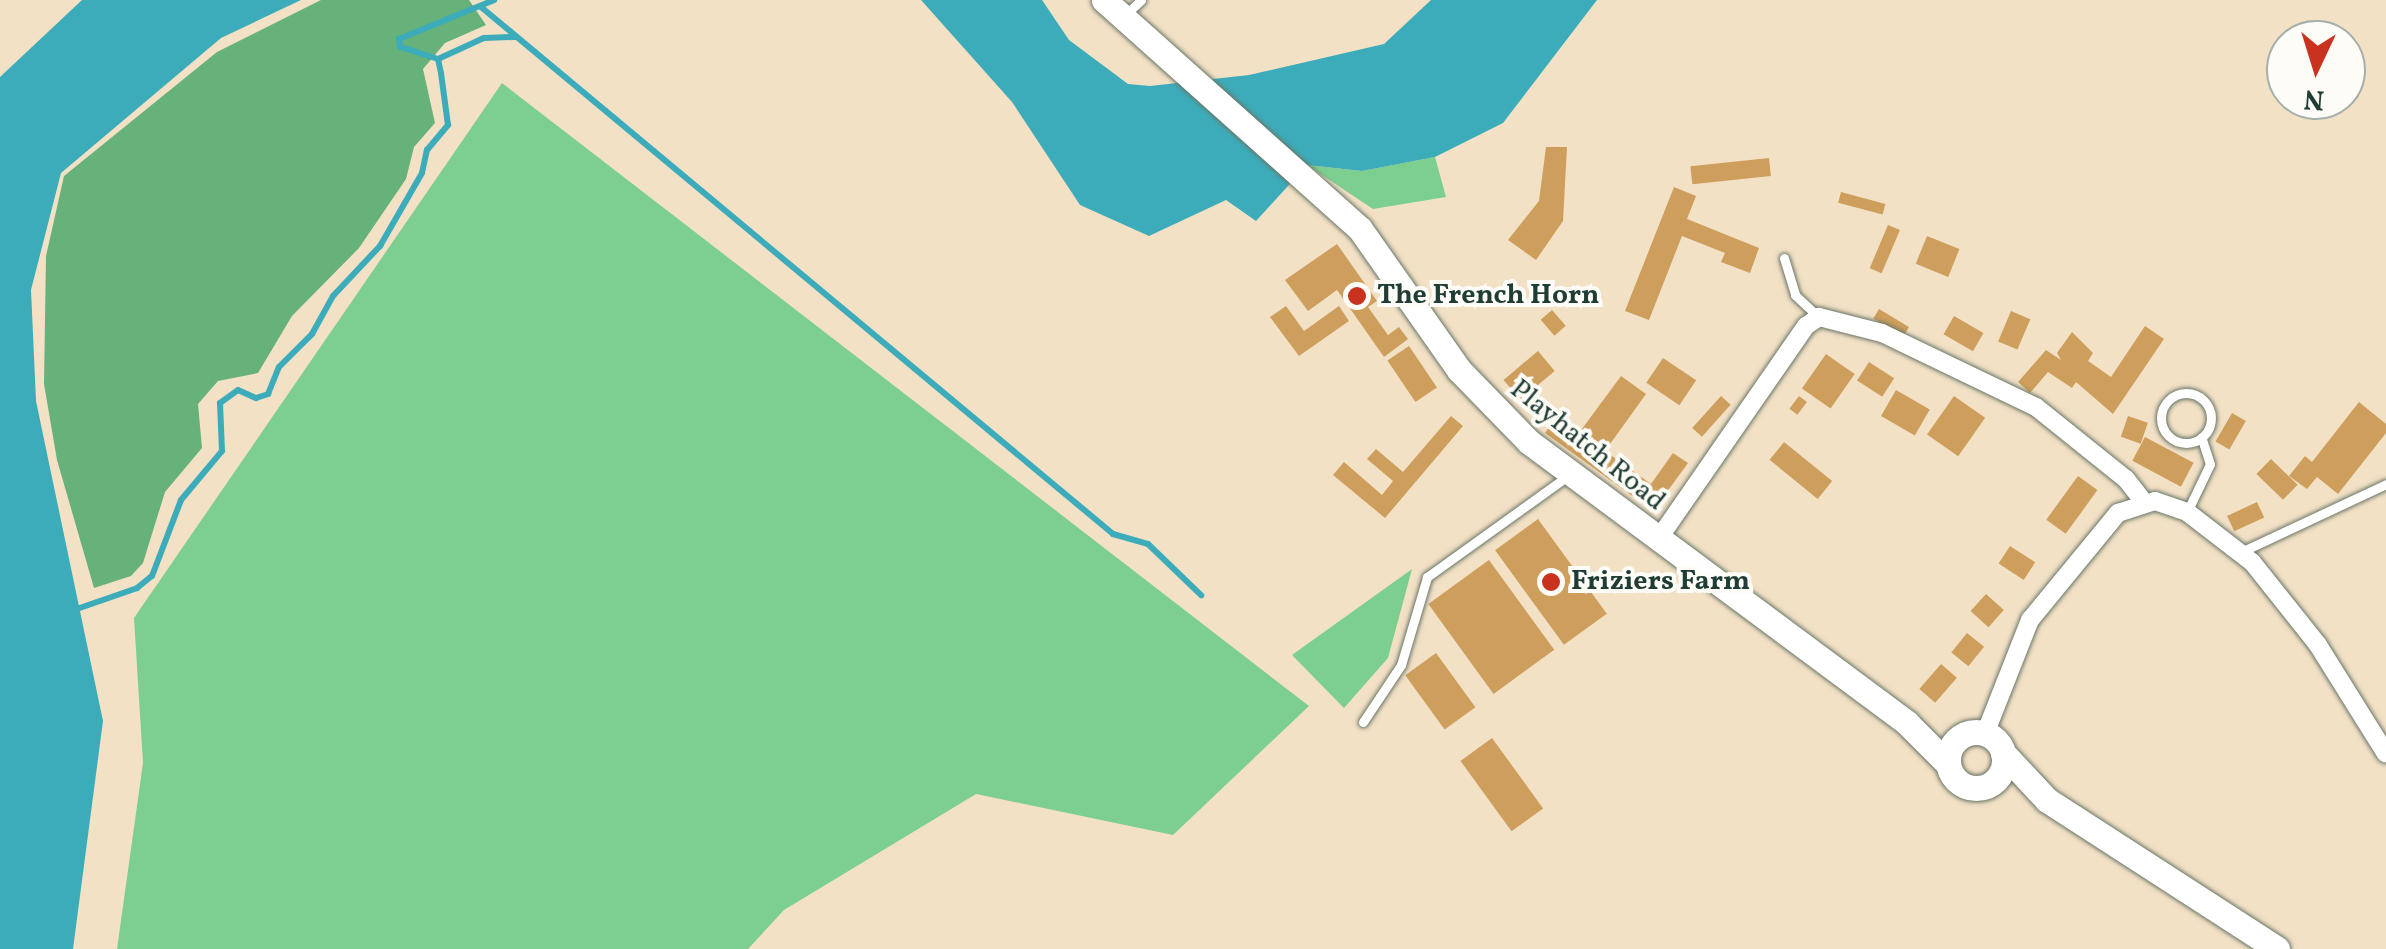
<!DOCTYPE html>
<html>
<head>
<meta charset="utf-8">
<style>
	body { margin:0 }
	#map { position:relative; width:2386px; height:949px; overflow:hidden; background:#f3e1c6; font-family:Vollkorn,serif }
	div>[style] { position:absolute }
	.green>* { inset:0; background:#7dcf90 }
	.forest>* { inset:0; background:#66b27a }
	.water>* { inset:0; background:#3dacba }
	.stream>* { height:6px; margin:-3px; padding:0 3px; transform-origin:3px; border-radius:3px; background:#3dacba }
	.building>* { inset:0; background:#ce9e5d; transform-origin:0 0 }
	.roads { filter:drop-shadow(0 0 2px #697667) drop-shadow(0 0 2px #697667) }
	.lane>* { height:9px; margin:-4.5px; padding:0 4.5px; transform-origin:4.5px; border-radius:4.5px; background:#fff }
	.lane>.ring { margin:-4.5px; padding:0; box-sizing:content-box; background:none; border:9px solid #fff; border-radius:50% }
	.street>* { height:18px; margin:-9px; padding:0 9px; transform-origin:9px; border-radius:9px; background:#fff }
	.secondary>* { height:25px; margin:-12.5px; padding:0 12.5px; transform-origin:12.5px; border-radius:12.5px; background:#fff }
	.secondary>.ring { margin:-12.5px; padding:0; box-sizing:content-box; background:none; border:25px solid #fff; border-radius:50% }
	.dots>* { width:28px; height:28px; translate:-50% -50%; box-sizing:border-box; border:5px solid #fdfcf7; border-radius:50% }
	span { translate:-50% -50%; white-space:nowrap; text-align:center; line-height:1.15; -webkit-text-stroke:8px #fdfcf7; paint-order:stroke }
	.poi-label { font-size:28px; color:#1f3d34; font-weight:700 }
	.left { translate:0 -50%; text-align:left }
	.street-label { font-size:28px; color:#1f3d34 }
	.north { position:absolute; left:2266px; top:20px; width:100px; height:100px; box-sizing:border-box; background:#fdfcf7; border:2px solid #a4b0a9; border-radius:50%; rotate:184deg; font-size:28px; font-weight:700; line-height:40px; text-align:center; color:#1f3d34 }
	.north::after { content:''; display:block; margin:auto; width:35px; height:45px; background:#c8321e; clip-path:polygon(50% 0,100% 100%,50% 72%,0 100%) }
</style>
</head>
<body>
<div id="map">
	<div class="green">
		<i style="clip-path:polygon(502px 83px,1309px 706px,1173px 835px,976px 794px,784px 910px,748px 949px,117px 949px,143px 763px,134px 618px)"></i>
		<i style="clip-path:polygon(1435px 157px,1446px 197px,1373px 209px,1307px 165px,1362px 171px)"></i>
		<i style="clip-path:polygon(1412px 569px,1388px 658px,1344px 708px,1292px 655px)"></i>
	</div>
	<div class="forest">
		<i style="clip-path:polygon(321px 0,469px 0,486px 25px,445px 43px,423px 69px,435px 123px,414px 147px,406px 179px,359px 248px,292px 316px,258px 373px,218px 381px,198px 404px,202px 448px,165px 492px,143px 563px,131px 576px,94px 588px,57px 460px,44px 384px,46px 256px,64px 176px,217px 52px)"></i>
	</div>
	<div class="water">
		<i style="clip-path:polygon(82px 0,301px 0,221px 38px,61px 173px,31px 290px,36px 401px,103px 721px,73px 949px,0 949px,0 77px)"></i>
		<i style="clip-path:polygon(921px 0,1042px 0,1069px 40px,1128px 84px,1150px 86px,1249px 75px,1384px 44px,1431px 0,1597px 0,1503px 123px,1435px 157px,1362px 171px,1307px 165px,1256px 221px,1226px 200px,1149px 236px,1080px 205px,1012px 102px)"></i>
	</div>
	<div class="stream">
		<i style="left:481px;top:7px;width:823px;rotate:39.82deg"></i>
		<i style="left:1113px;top:534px;width:36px;rotate:16deg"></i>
		<i style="left:1148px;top:544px;width:74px;rotate:43.9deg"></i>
		<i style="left:438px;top:59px;width:51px;rotate:-24.5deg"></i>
		<i style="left:484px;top:38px;width:31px;rotate:-2deg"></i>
		<i style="left:74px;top:610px;width:67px;rotate:-19.2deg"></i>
		<i style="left:137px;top:588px;width:19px;rotate:-39deg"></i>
		<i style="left:152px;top:576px;width:81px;rotate:-69.1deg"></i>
		<i style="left:181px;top:500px;width:64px;rotate:-50.1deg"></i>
		<i style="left:222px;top:451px;width:48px;rotate:-92.4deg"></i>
		<i style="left:220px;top:403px;width:22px;rotate:-36deg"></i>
		<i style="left:238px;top:390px;width:20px;rotate:24deg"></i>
		<i style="left:256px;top:398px;width:13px;rotate:-18deg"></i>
		<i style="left:268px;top:394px;width:29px;rotate:-68deg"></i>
		<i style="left:279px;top:367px;width:47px;rotate:-45deg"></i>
		<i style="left:312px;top:334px;width:43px;rotate:-61.1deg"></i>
		<i style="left:333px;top:296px;width:69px;rotate:-46.8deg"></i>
		<i style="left:380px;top:246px;width:84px;rotate:-60.1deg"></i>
		<i style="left:422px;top:173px;width:24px;rotate:-78deg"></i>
		<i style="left:427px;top:150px;width:33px;rotate:-50deg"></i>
		<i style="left:448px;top:125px;width:52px;rotate:-97.7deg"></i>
		<i style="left:441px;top:73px;width:14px;rotate:-102deg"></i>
		<i style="left:438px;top:59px;width:40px;rotate:-162deg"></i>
		<i style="left:400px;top:47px;width:8px;rotate:-97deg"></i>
		<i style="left:399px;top:39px;width:103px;rotate:-22.3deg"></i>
	</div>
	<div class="building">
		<i style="clip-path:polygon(1546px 147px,1567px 147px,1563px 221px,1536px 260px,1508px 240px,1539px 201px)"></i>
		<i style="left:1769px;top:158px;width:18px;height:79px;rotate:84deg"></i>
		<i style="clip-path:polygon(1674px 187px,1696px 196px,1687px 219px,1759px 248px,1750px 273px,1721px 262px,1725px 253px,1682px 236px,1649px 320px,1625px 311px)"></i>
		<i style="left:1841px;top:192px;width:46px;height:11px;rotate:15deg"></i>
		<i style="left:1888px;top:225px;width:13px;height:47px;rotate:23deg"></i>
		<i style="left:1927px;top:236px;width:35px;height:30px;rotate:22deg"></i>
		<i style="clip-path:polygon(1337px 244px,1377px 301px,1368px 307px,1388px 335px,1399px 327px,1408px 339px,1384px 357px,1337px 290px,1308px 311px,1285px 280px)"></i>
		<i style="clip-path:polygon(1286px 306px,1304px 331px,1339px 306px,1349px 321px,1299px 356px,1270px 317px)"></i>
		<i style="left:1879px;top:309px;width:35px;height:11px;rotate:31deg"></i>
		<i style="left:1552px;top:310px;width:21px;height:15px;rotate:49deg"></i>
		<i style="left:2011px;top:311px;width:21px;height:33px;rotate:23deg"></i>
		<i style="left:1954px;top:316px;width:34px;height:21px;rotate:30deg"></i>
		<i style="clip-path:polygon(2145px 326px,2164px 339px,2113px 414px,2076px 382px,2072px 388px,2048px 372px,2030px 393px,2018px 382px,2046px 350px,2061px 360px,2057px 353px,2072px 332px,2093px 353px,2088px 361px,2111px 377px)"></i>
		<i style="left:1409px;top:346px;width:50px;height:26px;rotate:56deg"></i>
		<i style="left:1538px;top:351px;width:26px;height:45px;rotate:50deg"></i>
		<i style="left:1826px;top:354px;width:35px;height:42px;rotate:35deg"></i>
		<i style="left:1663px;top:358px;width:40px;height:30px;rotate:34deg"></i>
		<i style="left:1869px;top:362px;width:30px;height:22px;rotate:33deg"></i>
		<i style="clip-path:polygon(1621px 376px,1646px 394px,1605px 451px,1651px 484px,1673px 453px,1688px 463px,1653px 511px,1545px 433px,1556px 417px,1579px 433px)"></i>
		<i style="left:1896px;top:390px;width:39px;height:30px;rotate:30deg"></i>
		<i style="left:1721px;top:396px;width:13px;height:43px;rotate:42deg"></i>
		<i style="left:1799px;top:396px;width:10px;height:16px;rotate:37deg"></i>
		<i style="left:1954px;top:396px;width:38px;height:47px;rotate:35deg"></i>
		<i style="clip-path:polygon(2359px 402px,2386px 424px,2386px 433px,2338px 494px,2317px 477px,2307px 489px,2289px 476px,2305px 456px,2312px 462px)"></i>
		<i style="left:2232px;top:413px;width:16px;height:33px;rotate:30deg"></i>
		<i style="clip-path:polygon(1451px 416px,1463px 426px,1385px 518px,1333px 475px,1344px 462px,1382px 495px,1393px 481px,1367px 459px,1376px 449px,1403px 472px)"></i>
		<i style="left:2128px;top:416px;width:21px;height:22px;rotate:19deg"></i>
		<i style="left:2145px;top:437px;width:55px;height:27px;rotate:28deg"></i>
		<i style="left:1784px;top:442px;width:62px;height:23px;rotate:39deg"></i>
		<i style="left:2271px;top:459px;width:37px;height:21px;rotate:44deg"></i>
		<i style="left:2078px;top:476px;width:24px;height:54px;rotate:36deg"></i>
		<i style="left:2257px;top:502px;width:17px;height:33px;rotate:65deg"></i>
		<i style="left:1538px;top:519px;width:117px;height:53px;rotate:54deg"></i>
		<i style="left:2010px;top:546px;width:30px;height:21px;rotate:33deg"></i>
		<i style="left:1489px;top:560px;width:111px;height:75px;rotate:54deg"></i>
		<i style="left:1986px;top:594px;width:24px;height:23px;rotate:42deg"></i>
		<i style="left:1967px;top:633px;width:22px;height:25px;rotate:39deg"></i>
		<i style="left:1436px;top:653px;width:67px;height:38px;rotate:54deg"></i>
		<i style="left:1941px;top:664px;width:21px;height:33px;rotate:41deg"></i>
		<i style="left:1492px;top:738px;width:87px;height:39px;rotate:54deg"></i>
	</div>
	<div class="roads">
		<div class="lane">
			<i style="left:1125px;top:15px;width:22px;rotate:-43deg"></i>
			<i style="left:1784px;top:258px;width:39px;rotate:73deg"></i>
			<i style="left:1795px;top:295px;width:33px;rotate:43deg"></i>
			<i class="ring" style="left:2161px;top:393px;width:41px;height:41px"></i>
			<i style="left:2187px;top:512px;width:53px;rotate:-64.4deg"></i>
			<i style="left:2210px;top:464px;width:28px;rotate:-108deg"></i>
			<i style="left:2241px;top:552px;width:160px;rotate:-25.1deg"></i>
			<i style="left:1363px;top:722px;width:69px;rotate:-56.3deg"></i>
			<i style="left:1401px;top:665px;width:92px;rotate:-73.5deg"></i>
			<i style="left:1427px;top:577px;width:175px;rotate:-35.7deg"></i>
		</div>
		<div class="street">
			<i style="left:1657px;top:541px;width:262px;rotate:-55.3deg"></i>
			<i style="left:1806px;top:326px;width:16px;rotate:-35deg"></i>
			<i style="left:1819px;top:317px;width:65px;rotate:14.3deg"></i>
			<i style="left:1882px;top:333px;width:171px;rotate:25.7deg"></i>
			<i style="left:2036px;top:407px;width:115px;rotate:38.7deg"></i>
			<i style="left:2126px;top:479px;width:29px;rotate:52deg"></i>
			<i style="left:1985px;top:734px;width:123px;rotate:-68.5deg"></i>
			<i style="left:2030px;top:620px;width:139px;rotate:-50.6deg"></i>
			<i style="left:2118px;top:513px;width:39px;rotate:-18deg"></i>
			<i style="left:2155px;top:501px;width:34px;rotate:19deg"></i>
			<i style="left:2187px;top:512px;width:82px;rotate:37.6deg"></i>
			<i style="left:2252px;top:562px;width:106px;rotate:51.5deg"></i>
			<i style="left:2318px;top:645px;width:128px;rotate:58deg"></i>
		</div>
		<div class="secondary">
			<i style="left:1104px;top:0;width:343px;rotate:41.8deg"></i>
			<i style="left:1360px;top:229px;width:172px;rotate:54.9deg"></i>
			<i style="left:1459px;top:370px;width:100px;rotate:45.8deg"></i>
			<i style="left:1529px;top:442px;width:471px;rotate:36.6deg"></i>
			<i style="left:1907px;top:723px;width:58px;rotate:45deg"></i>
			<i class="ring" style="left:1948px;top:732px;width:31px;height:31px"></i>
			<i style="left:2003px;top:753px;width:64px;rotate:46.9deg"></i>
			<i style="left:2047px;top:800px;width:274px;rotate:32.9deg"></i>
		</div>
	</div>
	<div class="dots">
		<i style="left:1357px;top:296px;background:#c8321e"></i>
		<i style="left:1551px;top:582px;background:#c8321e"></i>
	</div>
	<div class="poi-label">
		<span class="left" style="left:1377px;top:296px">The French Horn</span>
		<span class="left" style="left:1571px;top:582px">Friziers Farm</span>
	</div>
	<div class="street-label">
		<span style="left:1587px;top:446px;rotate:39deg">Playhatch Road</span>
	</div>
	<div class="north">N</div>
</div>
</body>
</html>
